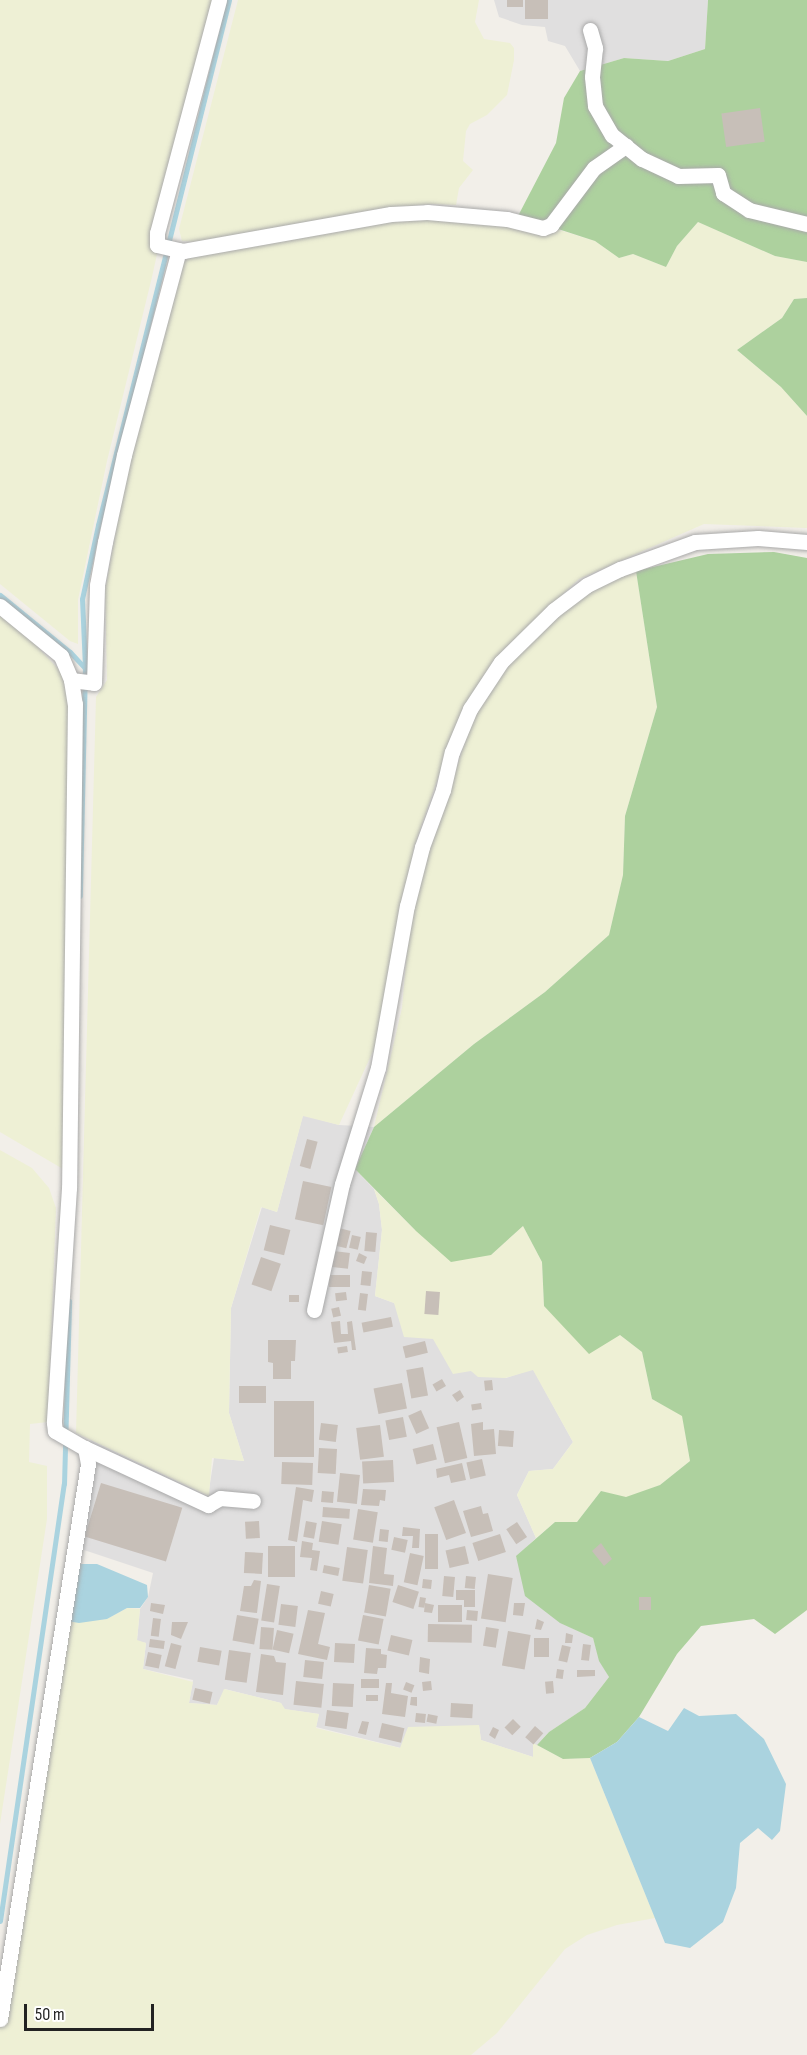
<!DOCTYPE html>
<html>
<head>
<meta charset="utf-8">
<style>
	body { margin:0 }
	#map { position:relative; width:807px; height:2055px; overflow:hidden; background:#f2efe9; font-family:"Sofia Sans Condensed",sans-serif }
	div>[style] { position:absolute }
	.residential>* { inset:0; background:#e0dfdf }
	.farmland>* { inset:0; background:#eef0d5 }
	.forest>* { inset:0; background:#add19e }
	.water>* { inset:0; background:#aad3df }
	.stream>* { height:5px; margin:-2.5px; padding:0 2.5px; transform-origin:2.5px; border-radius:2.5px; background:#aad3df }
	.building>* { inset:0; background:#c7bfb8; transform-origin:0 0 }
	.roads { filter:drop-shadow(0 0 2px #a9a9a9) drop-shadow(0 0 2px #a9a9a9) }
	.minor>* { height:15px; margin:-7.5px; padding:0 7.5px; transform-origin:7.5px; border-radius:7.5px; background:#fff }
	span { translate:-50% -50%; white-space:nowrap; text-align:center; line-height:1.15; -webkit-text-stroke:6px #fff; paint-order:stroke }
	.scale { position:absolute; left:24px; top:2004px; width:130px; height:27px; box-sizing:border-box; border:3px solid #222; border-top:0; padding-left:8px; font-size:18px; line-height:21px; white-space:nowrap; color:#222; -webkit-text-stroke:4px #fff; paint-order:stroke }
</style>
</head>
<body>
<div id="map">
	<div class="residential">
		<i style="clip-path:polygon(494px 0,708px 0,705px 49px,668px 61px,624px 58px,580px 71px,565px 46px,548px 41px,545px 27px,522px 25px,499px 17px)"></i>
		<i style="clip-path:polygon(303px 1115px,339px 1125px,374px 1127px,355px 1169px,374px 1189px,379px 1204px,382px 1230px,375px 1296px,394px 1303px,471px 1371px,506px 1378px,533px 1369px,573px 1442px,553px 1469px,529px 1471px,517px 1495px,536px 1538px,516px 1557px,563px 1624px,593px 1638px,599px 1658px,609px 1677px,585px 1708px,549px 1732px,537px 1745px,533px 1757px,481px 1740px,479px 1725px,401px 1748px,316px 1727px,319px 1714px,283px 1709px,281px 1703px,225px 1689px,217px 1705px,189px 1703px,193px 1680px,143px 1669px,146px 1643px,137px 1641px,140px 1609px,148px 1597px,153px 1573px,75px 1547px,85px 1448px,91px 1440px,208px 1496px,214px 1458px,244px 1461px,229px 1413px,231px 1308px,262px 1207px,277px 1212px)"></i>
	</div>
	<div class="farmland">
		<i style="clip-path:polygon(0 0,213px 0,152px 277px,107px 461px,78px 600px,78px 644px,70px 641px,0 584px)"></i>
		<i style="clip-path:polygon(238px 0,479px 0,475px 22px,484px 39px,510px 43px,514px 48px,514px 60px,507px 95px,487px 115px,470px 124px,466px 131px,463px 161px,473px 170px,459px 188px,456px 205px,430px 204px,393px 208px,196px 242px,182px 241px,179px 229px)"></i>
		<i style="clip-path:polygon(432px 215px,553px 228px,595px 241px,619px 258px,633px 254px,666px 267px,677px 246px,698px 222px,775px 256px,807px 262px,807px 298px,794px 299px,782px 318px,737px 350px,781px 387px,807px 416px,807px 528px,704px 524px,579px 579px,504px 649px,457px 723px,414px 847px,380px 1036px,339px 1125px,303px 1116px,277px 1212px,261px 1207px,231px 1308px,229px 1413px,244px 1461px,212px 1458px,209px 1496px,76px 1433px,96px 697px,107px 680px,105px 591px,127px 469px,177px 271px,186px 259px,275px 239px)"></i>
		<i style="clip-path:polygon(636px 571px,657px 707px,625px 816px,623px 875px,609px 935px,545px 992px,474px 1044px,374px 1127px,402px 1008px,411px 905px,424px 860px,437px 829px,468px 733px,481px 701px,502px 667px,548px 621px,594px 587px)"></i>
		<i style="clip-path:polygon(0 615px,31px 640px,62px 673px,69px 700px,63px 1169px,0 1132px)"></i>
		<i style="clip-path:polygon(0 1150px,32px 1168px,49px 1188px,56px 1208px,48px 1422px,30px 1424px,29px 1462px,47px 1466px,47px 1519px,0 1824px)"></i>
		<i style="clip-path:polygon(374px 1189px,415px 1230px,491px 1255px,523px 1226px,542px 1262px,544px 1306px,620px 1335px,642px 1352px,652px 1399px,682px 1415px,690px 1461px,660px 1485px,626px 1498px,601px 1491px,577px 1522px,555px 1522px,536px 1538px,517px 1495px,529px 1471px,553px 1469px,573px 1442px,533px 1370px,505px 1378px,478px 1377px,471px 1371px,453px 1374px,433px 1339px,404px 1337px,394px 1303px,375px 1296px,382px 1230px,379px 1204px)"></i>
		<i style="clip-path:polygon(127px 1608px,140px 1609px,137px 1640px,146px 1643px,143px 1669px,193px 1682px,189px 1703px,217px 1705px,224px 1689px,281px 1703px,285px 1709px,319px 1714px,316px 1728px,400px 1748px,408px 1727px,479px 1725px,481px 1740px,533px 1757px,533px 1743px,563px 1759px,590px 1758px,655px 1918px,617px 1925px,587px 1935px,565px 1949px,497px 2033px,471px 2055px,0 2055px,0 2027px,9px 1960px,63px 1622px,107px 1619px)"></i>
	</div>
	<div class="forest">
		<i style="clip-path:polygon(708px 0,807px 0,807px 262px,775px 256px,698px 222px,677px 246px,666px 267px,633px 254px,619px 258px,595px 241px,518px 216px,556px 143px,564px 98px,580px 71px,624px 58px,668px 61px,705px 49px)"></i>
		<i style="clip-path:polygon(807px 298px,807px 416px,781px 387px,737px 350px,782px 318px,794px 299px)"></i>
		<i style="clip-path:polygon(774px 552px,807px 558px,807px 1610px,775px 1634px,754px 1619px,701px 1626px,677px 1654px,639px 1717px,617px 1742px,590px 1758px,563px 1759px,537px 1745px,549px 1732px,585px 1708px,609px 1677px,599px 1661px,593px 1638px,560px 1623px,525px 1596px,516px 1556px,555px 1522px,577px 1522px,601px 1491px,626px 1497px,660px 1485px,690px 1461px,682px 1416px,652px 1399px,642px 1352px,620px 1335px,589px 1354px,544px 1306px,542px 1262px,523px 1226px,491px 1255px,451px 1262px,416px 1231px,355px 1169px,374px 1127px,474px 1044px,545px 992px,609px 935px,623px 875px,625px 816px,657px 707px,636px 571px,708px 554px)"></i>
	</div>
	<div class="water">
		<i style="clip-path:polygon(78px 1564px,97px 1564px,147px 1585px,148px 1597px,140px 1608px,127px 1608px,107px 1619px,79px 1623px,67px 1621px)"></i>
		<i style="clip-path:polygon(684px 1708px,699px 1716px,736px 1714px,764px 1739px,786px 1784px,780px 1831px,772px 1840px,758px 1828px,740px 1843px,736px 1888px,723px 1922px,690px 1948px,665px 1943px,590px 1758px,617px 1742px,639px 1717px,668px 1731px)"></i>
	</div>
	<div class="stream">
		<i style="left:0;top:595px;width:90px;rotate:39.2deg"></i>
		<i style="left:70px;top:652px;width:22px;rotate:47deg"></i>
		<i style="left:85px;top:668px;width:228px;rotate:91.3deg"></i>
		<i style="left:85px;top:667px;width:68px;rotate:-92.5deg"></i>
		<i style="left:82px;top:599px;width:76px;rotate:-77.8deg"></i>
		<i style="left:98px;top:525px;width:541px;rotate:-75.99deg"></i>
		<i style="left:0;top:1921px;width:442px;rotate:-81.7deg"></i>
		<i style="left:64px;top:1484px;width:183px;rotate:-88.4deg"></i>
	</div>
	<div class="building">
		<i style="left:507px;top:0;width:16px;height:7px"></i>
		<i style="left:525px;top:0;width:23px;height:19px"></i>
		<i style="left:760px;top:108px;width:34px;height:39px;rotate:82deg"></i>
		<i style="left:307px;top:1139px;width:11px;height:28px;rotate:15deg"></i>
		<i style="left:303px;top:1181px;width:29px;height:39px;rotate:12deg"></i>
		<i style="left:270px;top:1225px;width:21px;height:26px;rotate:14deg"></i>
		<i style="left:339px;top:1228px;width:12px;height:18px;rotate:14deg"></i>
		<i style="left:366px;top:1232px;width:11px;height:19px;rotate:5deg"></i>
		<i style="left:352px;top:1235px;width:9px;height:13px;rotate:13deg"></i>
		<i style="left:334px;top:1251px;width:16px;height:16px;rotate:7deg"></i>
		<i style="clip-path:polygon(359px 1253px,367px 1257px,364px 1264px,356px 1261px)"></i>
		<i style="left:261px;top:1257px;width:21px;height:29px;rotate:19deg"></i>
		<i style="left:362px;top:1271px;width:10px;height:14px;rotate:6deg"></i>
		<i style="left:350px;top:1275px;width:12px;height:21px;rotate:90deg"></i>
		<i style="left:426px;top:1291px;width:14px;height:23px;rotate:4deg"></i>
		<i style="left:346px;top:1292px;width:8px;height:11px;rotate:83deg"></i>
		<i style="left:360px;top:1293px;width:8px;height:17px;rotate:7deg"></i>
		<i style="left:289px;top:1295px;width:10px;height:7px"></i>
		<i style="left:339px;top:1307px;width:9px;height:8px;rotate:77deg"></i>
		<i style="left:391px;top:1317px;width:10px;height:30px;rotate:79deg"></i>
		<i style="clip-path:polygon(340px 1321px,341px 1334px,348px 1334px,347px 1322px,352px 1321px,356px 1350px,352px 1350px,351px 1341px,334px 1343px,331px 1322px)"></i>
		<i style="clip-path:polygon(268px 1340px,296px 1340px,295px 1361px,291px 1361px,291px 1379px,273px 1379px,273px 1363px,268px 1362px)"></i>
		<i style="left:425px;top:1341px;width:12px;height:23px;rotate:76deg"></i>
		<i style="left:347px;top:1346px;width:6px;height:10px;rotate:81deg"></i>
		<i style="left:423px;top:1367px;width:29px;height:17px;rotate:80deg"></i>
		<i style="left:442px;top:1379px;width:8px;height:11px;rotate:60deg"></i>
		<i style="left:492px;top:1380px;width:10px;height:8px;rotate:84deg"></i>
		<i style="left:402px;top:1383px;width:26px;height:29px;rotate:79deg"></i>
		<i style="left:239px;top:1386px;width:27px;height:17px"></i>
		<i style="clip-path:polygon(460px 1390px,464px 1397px,457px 1402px,452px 1395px)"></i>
		<i style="left:274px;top:1401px;width:40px;height:56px"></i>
		<i style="left:481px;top:1403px;width:6px;height:10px;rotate:81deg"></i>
		<i style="left:421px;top:1410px;width:20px;height:14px;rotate:66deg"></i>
		<i style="left:403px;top:1417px;width:20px;height:18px;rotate:79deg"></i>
		<i style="left:459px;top:1422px;width:37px;height:23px;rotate:77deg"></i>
		<i style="clip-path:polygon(483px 1422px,483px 1430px,494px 1429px,496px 1454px,474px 1456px,471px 1424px)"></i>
		<i style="left:321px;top:1423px;width:17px;height:17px;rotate:7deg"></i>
		<i style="left:380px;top:1425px;width:32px;height:24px;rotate:83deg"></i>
		<i style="left:499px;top:1430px;width:15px;height:16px;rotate:4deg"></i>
		<i style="left:433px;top:1444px;width:16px;height:21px;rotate:76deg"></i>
		<i style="left:319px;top:1448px;width:18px;height:25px;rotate:3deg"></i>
		<i style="left:482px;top:1459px;width:17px;height:16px;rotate:77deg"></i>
		<i style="left:393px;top:1460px;width:22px;height:31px;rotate:87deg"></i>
		<i style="left:282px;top:1462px;width:31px;height:22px;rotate:2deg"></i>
		<i style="clip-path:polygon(462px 1463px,466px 1480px,451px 1483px,449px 1475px,437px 1478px,436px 1469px)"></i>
		<i style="left:340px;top:1473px;width:20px;height:29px;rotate:6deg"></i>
		<i style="left:101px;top:1483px;width:85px;height:56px;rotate:17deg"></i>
		<i style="clip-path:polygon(296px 1487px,314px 1490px,312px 1502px,303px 1500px,297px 1542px,288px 1540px)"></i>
		<i style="clip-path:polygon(363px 1489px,386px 1490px,385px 1501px,380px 1500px,379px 1506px,361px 1505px)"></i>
		<i style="left:322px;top:1491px;width:12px;height:11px;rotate:5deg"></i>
		<i style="left:454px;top:1500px;width:35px;height:21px;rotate:70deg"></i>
		<i style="clip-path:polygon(481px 1506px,483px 1514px,488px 1513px,493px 1531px,471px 1537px,463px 1511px)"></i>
		<i style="left:323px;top:1507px;width:27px;height:10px;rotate:4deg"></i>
		<i style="left:358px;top:1509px;width:20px;height:31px;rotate:9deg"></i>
		<i style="left:259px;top:1521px;width:17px;height:14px;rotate:87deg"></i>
		<i style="left:306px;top:1521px;width:11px;height:16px;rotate:10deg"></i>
		<i style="left:322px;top:1521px;width:20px;height:21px;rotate:9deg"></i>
		<i style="left:517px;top:1522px;width:18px;height:13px;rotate:56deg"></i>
		<i style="clip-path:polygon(403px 1527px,420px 1529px,419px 1548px,412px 1548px,413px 1536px,402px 1536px)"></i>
		<i style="left:380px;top:1529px;width:9px;height:12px;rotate:6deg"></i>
		<i style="left:425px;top:1534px;width:13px;height:35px"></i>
		<i style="left:500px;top:1534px;width:19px;height:29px;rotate:72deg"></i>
		<i style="left:394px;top:1537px;width:14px;height:13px;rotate:12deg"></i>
		<i style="clip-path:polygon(302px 1541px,313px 1543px,312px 1550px,320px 1551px,317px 1571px,310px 1570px,312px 1558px,300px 1557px)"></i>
		<i style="clip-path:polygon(601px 1543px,612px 1559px,604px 1566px,592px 1551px)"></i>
		<i style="left:268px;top:1546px;width:27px;height:31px"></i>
		<i style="clip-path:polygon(373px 1546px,387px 1548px,384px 1574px,394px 1575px,393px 1586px,369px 1583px)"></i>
		<i style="left:465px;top:1546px;width:18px;height:20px;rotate:77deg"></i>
		<i style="left:347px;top:1547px;width:21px;height:34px;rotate:8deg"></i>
		<i style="left:245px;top:1552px;width:18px;height:21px;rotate:3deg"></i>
		<i style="left:410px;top:1553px;width:14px;height:30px;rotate:12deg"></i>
		<i style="left:324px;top:1565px;width:16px;height:8px;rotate:11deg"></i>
		<i style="left:488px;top:1574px;width:25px;height:45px;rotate:9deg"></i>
		<i style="left:444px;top:1576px;width:11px;height:20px;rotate:5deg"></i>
		<i style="left:466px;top:1576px;width:10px;height:12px;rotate:6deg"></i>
		<i style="left:423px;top:1579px;width:9px;height:9px;rotate:6deg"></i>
		<i style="clip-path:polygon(254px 1580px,261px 1581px,257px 1613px,240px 1611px,244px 1586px,251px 1586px)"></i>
		<i style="left:267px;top:1584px;width:13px;height:37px;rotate:9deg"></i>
		<i style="left:369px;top:1585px;width:22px;height:28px;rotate:10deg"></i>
		<i style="left:398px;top:1585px;width:22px;height:18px;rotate:18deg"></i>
		<i style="clip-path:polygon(456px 1590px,475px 1590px,475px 1607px,464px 1607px,464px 1600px,456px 1600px)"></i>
		<i style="left:321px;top:1591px;width:13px;height:13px;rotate:13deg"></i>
		<i style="left:420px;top:1597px;width:6px;height:10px;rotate:9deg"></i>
		<i style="left:639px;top:1597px;width:12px;height:13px"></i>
		<i style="clip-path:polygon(151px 1603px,165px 1605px,163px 1614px,150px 1611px)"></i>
		<i style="clip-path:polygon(425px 1603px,434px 1605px,432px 1613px,424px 1612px)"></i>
		<i style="clip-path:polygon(514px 1603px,525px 1603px,523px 1616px,513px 1615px)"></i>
		<i style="left:281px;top:1604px;width:17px;height:21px;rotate:7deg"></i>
		<i style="left:438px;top:1605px;width:24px;height:17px"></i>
		<i style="clip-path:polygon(308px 1610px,325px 1613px,318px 1644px,330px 1647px,327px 1660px,298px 1654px)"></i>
		<i style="left:467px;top:1610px;width:11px;height:10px;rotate:5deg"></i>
		<i style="left:237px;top:1615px;width:22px;height:26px;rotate:10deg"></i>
		<i style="left:363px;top:1615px;width:21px;height:26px;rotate:11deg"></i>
		<i style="left:153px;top:1618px;width:8px;height:18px;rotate:7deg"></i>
		<i style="clip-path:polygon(537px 1619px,544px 1622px,541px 1630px,535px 1629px)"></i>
		<i style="clip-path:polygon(172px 1622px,188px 1622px,181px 1639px,171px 1635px)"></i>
		<i style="left:428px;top:1624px;width:44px;height:18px;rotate:1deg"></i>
		<i style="left:261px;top:1627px;width:13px;height:22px;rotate:4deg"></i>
		<i style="left:486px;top:1627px;width:13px;height:19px;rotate:9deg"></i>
		<i style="left:277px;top:1630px;width:17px;height:20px;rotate:13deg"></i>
		<i style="left:508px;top:1631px;width:23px;height:35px;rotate:10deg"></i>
		<i style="clip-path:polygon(566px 1633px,573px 1635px,572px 1643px,565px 1643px)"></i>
		<i style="left:391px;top:1635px;width:22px;height:16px;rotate:13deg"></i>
		<i style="left:534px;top:1638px;width:15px;height:19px"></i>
		<i style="left:150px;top:1639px;width:15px;height:8px;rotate:8deg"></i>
		<i style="left:171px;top:1643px;width:11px;height:24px;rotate:15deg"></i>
		<i style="left:335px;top:1643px;width:20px;height:19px;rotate:3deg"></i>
		<i style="left:583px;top:1644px;width:8px;height:16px;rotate:7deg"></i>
		<i style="left:562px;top:1645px;width:9px;height:16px;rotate:13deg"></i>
		<i style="left:200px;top:1647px;width:22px;height:15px;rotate:10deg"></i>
		<i style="clip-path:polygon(366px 1648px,381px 1649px,381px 1654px,387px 1655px,386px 1668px,378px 1668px,377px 1674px,364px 1673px)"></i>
		<i style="left:229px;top:1650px;width:22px;height:30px;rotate:8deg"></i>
		<i style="left:148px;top:1652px;width:14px;height:14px;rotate:12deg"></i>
		<i style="clip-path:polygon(261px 1654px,274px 1656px,276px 1662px,286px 1663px,283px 1695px,256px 1692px)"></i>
		<i style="clip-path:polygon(420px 1657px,430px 1659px,429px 1674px,419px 1672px)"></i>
		<i style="left:305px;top:1660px;width:19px;height:17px;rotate:6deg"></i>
		<i style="left:557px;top:1669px;width:7px;height:9px;rotate:8deg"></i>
		<i style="clip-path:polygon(577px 1670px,595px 1670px,595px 1676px,577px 1677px)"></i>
		<i style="left:379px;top:1679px;width:9px;height:18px;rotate:90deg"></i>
		<i style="left:296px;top:1681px;width:28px;height:24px;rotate:6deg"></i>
		<i style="left:431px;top:1681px;width:9px;height:9px;rotate:84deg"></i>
		<i style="left:553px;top:1681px;width:12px;height:8px;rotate:85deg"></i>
		<i style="left:406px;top:1682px;width:9px;height:8px;rotate:21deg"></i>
		<i style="left:333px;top:1683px;width:21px;height:23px;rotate:3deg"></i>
		<i style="clip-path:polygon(386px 1683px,392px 1683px,391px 1693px,408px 1696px,405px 1717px,382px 1714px)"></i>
		<i style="left:195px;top:1688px;width:18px;height:12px;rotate:13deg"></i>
		<i style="left:366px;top:1695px;width:12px;height:6px"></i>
		<i style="clip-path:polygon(411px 1697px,417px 1697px,417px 1706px,410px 1705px)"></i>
		<i style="left:451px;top:1703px;width:22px;height:14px;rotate:3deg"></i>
		<i style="left:327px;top:1710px;width:22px;height:16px;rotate:8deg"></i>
		<i style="left:416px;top:1713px;width:10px;height:9px;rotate:6deg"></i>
		<i style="left:428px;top:1714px;width:10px;height:8px;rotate:11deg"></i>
		<i style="left:513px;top:1719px;width:11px;height:12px;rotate:45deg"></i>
		<i style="clip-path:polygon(362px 1721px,369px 1722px,366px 1735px,358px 1733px)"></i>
		<i style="left:382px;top:1723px;width:23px;height:15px;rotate:13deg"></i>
		<i style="left:535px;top:1726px;width:11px;height:15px;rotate:41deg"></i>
		<i style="clip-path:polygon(493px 1727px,499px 1730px,495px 1739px,489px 1735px)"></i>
	</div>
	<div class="roads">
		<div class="minor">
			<i style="left:219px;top:0;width:241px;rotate:104.9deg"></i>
			<i style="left:157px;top:233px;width:12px;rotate:90deg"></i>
			<i style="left:157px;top:245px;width:27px;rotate:13deg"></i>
			<i style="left:183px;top:251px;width:211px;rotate:-10.1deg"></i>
			<i style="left:391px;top:214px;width:36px;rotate:-3deg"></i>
			<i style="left:427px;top:212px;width:80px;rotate:5deg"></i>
			<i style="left:507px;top:219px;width:37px;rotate:14deg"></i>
			<i style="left:543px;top:228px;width:9px;rotate:-21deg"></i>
			<i style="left:551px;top:225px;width:71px;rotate:-53deg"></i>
			<i style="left:594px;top:168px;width:39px;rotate:-35deg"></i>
			<i style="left:590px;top:30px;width:19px;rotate:74deg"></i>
			<i style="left:595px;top:48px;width:29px;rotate:96deg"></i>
			<i style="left:592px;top:77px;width:29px;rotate:84deg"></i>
			<i style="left:595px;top:106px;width:34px;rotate:60deg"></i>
			<i style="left:612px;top:135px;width:38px;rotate:39deg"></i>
			<i style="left:642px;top:159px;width:40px;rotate:25deg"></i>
			<i style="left:678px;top:176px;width:40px;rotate:-1.4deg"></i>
			<i style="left:718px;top:175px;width:19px;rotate:74deg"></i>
			<i style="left:723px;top:193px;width:31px;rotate:33deg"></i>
			<i style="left:749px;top:210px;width:60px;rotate:13.6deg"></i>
			<i style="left:0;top:606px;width:79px;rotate:39.3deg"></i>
			<i style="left:61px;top:656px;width:26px;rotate:67deg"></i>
			<i style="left:71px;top:680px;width:24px;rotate:81deg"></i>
			<i style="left:75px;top:704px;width:484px;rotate:90.7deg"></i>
			<i style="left:69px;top:1188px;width:235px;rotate:93.7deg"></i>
			<i style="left:54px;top:1423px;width:8px;rotate:83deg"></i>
			<i style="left:55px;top:1431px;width:34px;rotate:30deg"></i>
			<i style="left:85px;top:1448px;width:16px;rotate:79deg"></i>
			<i style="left:88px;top:1464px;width:562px;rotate:99.01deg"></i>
			<i style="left:71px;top:680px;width:23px;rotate:7deg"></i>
			<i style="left:94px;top:683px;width:98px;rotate:-88.2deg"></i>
			<i style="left:97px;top:585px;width:44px;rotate:-79.5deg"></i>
			<i style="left:105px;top:542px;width:89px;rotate:-77.7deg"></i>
			<i style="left:124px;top:455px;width:212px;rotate:-75deg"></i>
			<i style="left:314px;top:1310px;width:129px;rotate:-77.5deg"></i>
			<i style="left:342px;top:1184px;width:121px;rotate:-72.8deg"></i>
			<i style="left:378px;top:1068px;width:165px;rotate:-79.9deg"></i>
			<i style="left:407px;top:906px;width:61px;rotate:-75.7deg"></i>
			<i style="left:422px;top:847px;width:61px;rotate:-69.8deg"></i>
			<i style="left:443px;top:790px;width:39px;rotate:-77deg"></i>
			<i style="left:452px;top:752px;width:47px;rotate:-67.3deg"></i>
			<i style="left:470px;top:709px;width:56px;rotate:-56.6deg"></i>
			<i style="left:501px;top:662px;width:74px;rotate:-44.5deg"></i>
			<i style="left:554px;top:610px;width:41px;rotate:-37.1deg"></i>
			<i style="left:587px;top:585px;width:37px;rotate:-26deg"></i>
			<i style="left:620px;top:569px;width:80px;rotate:-19.8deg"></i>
			<i style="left:695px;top:542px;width:63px;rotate:-3.6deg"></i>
			<i style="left:758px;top:538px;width:49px;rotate:4.7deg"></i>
			<i style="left:85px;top:1448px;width:136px;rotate:24.9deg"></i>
			<i style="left:208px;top:1505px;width:14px;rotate:-30deg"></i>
			<i style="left:220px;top:1498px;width:33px;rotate:5deg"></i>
		</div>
	</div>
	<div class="scale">50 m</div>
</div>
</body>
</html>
